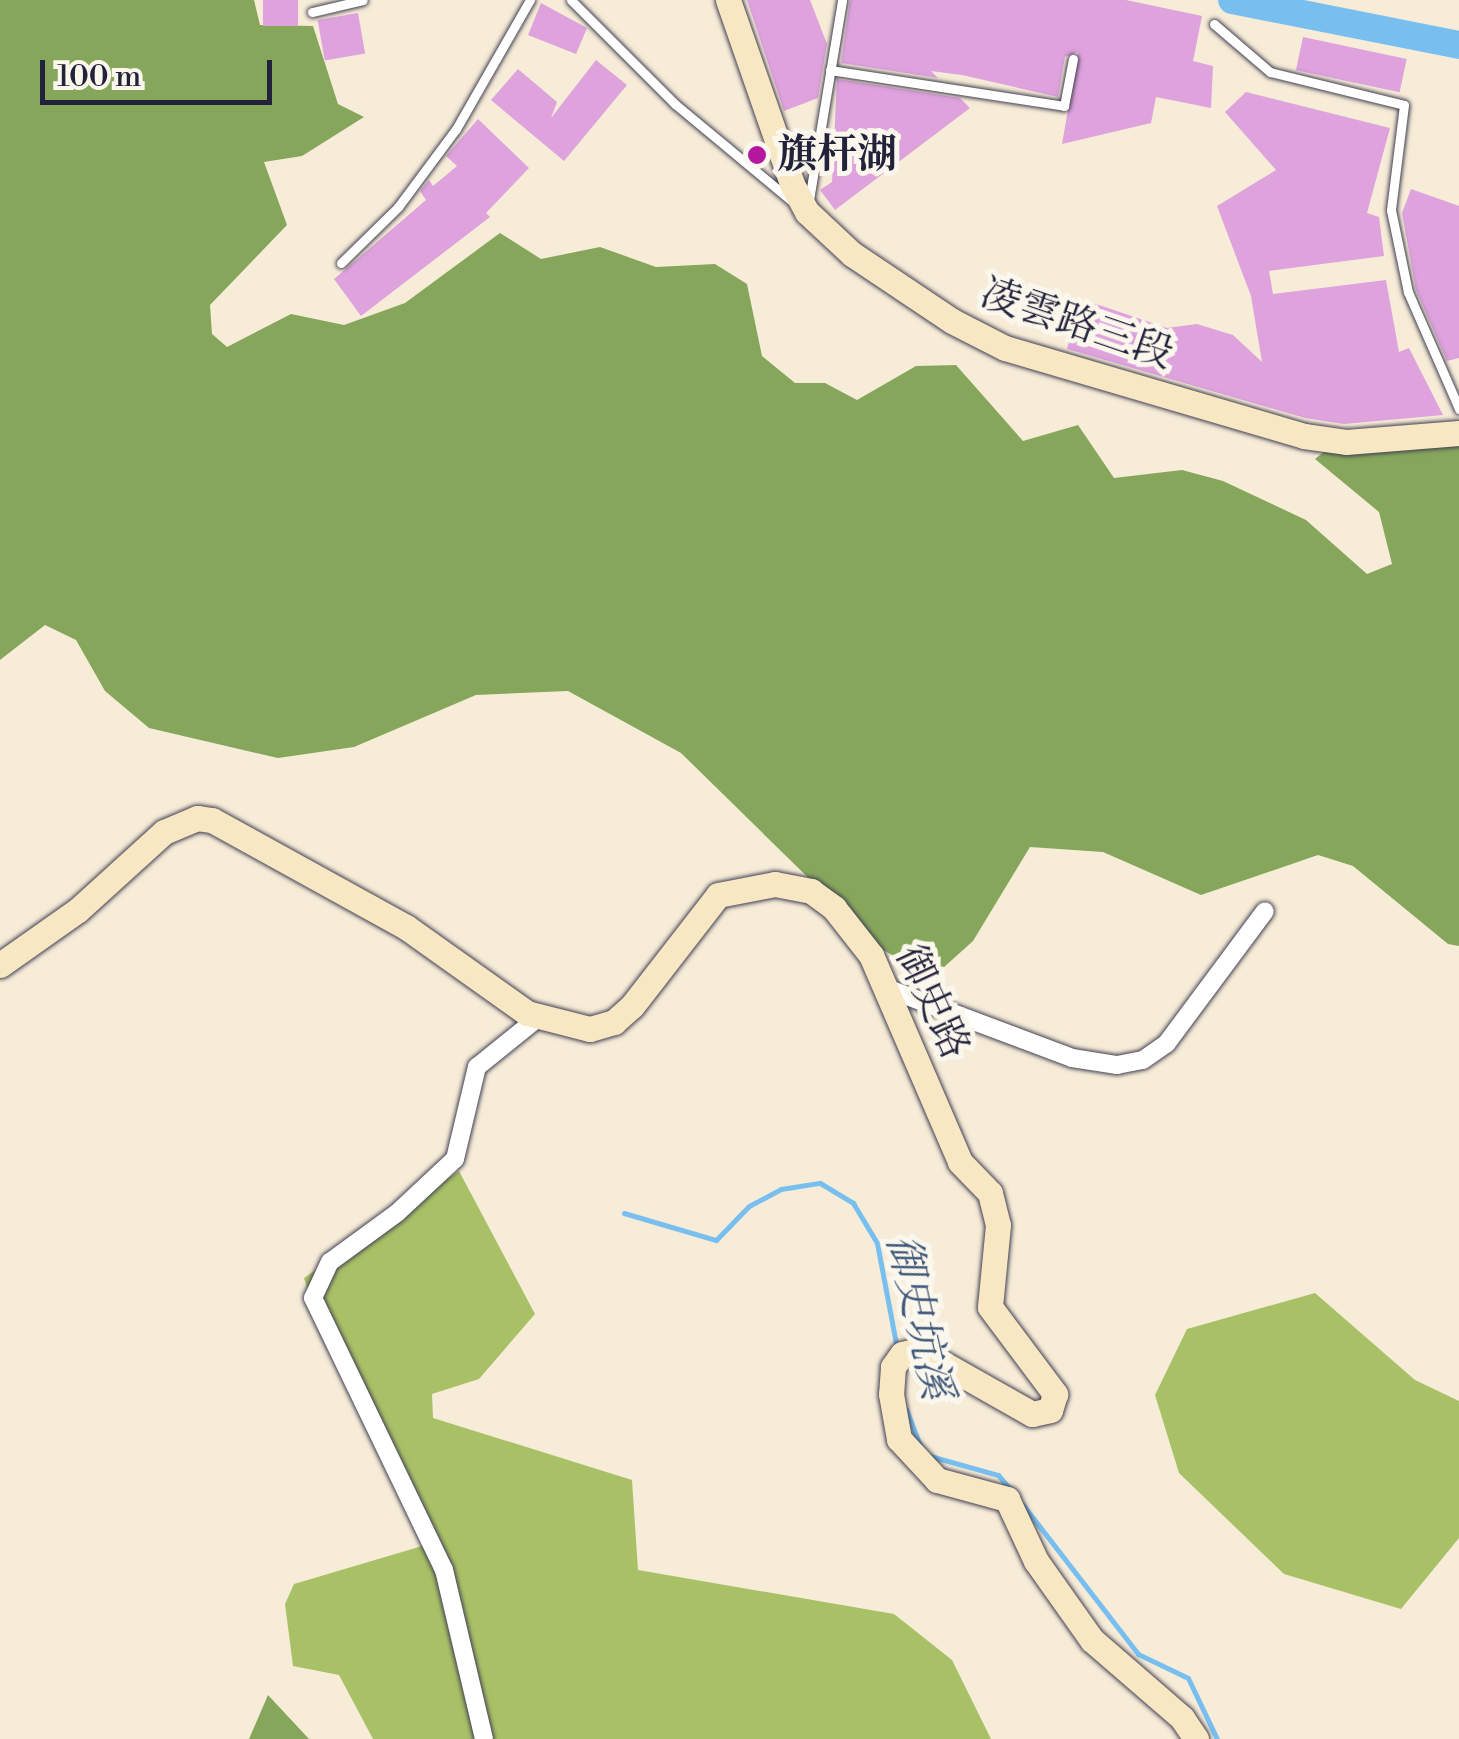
<!DOCTYPE html>
<html>
<head>
<meta charset="utf-8">
<style>
	body { margin:0 }
	#map { position:relative; width:1459px; height:1739px; overflow:hidden; background:#f7ecd8; font-family:"Libre Bodoni","Noto Serif TC",serif }
	div>[style] { position:absolute }
	.green>* { inset:0; background:#a9c166 }
	.forest>* { inset:0; background:#86a75b }
	.stream>* { height:5px; margin:-2.5px; padding:0 2.5px; transform-origin:2.5px; border-radius:2.5px; background:#78bff0 }
	.river>* { height:28px; margin:-14px; padding:0 14px; transform-origin:14px; border-radius:14px; background:#78bff0 }
	.building>* { inset:0; background:#dea2dd; transform-origin:0 0 }
	.roads { filter:drop-shadow(0 0 2px #424053) drop-shadow(0 0 2px #424053) }
	.lane>* { height:9px; margin:-4.5px; padding:0 4.5px; transform-origin:4.5px; border-radius:4.5px; background:#fff }
	.street>* { height:18px; margin:-9px; padding:0 9px; transform-origin:9px; border-radius:9px; background:#fff }
	.secondary>* { height:25px; margin:-12.5px; padding:0 12.5px; transform-origin:12.5px; border-radius:12.5px; background:#f8e7c3 }
	.dots>* { width:28px; height:28px; translate:-50% -50%; box-sizing:border-box; border:5px solid #fbf7ec; border-radius:50% }
	span { translate:-50% -50%; white-space:nowrap; text-align:center; line-height:1.15; -webkit-text-stroke:10px #fbf7ec; paint-order:stroke }
	.poi-label { font-size:40px; color:#22223b; font-weight:700 }
	.left { translate:0 -50%; text-align:left }
	.street-label { font-size:40px; color:#22223b }
	.water-label { font-size:42px; color:#40597a; font-style:italic }
	.scale { position:absolute; left:40px; top:60px; width:232px; height:45px; box-sizing:border-box; border:5px solid #22223b; border-top:0; padding-left:12px; font-size:30px; line-height:35px; white-space:nowrap; color:#22223b; -webkit-text-stroke:8px #fbf7ec; paint-order:stroke }
</style>
</head>
<body>
<div id="map">
	<div class="green">
		<i style="clip-path:polygon(459px 1171px,535px 1314px,479px 1379px,432px 1394px,433px 1418px,632px 1480px,638px 1570px,894px 1614px,952px 1660px,991px 1739px,373px 1739px,339px 1675px,293px 1666px,285px 1604px,294px 1584px,429px 1544px,319px 1323px,304px 1278px)"></i>
		<i style="clip-path:polygon(1315px 1293px,1415px 1380px,1459px 1401px,1459px 1538px,1401px 1609px,1284px 1574px,1179px 1473px,1155px 1395px,1187px 1329px)"></i>
	</div>
	<div class="forest">
		<i style="clip-path:polygon(0 0,254px 0,260px 25px,313px 26px,338px 104px,364px 117px,302px 156px,264px 162px,287px 225px,210px 305px,212px 334px,227px 347px,291px 314px,344px 325px,405px 303px,500px 233px,541px 259px,600px 247px,656px 267px,715px 264px,747px 284px,762px 356px,795px 383px,825px 383px,857px 400px,916px 366px,956px 365px,1023px 441px,1078px 425px,1114px 478px,1182px 470px,1223px 481px,1306px 520px,1367px 574px,1392px 564px,1379px 512px,1315px 459px,1339px 440px,1459px 437px,1459px 946px,1448px 944px,1353px 866px,1318px 855px,1201px 895px,1103px 852px,1030px 847px,973px 941px,933px 977px,881px 949px,681px 753px,568px 691px,476px 695px,354px 747px,278px 758px,149px 728px,105px 691px,76px 640px,45px 625px,0 660px)"></i>
		<i style="clip-path:polygon(268px 1695px,309px 1739px,249px 1739px)"></i>
	</div>
	<div class="stream">
		<i style="left:624px;top:1213px;width:96px;rotate:16.4deg"></i>
		<i style="left:716px;top:1240px;width:47px;rotate:-45.9deg"></i>
		<i style="left:749px;top:1206px;width:36px;rotate:-28deg"></i>
		<i style="left:781px;top:1189px;width:39px;rotate:-9deg"></i>
		<i style="left:820px;top:1183px;width:39px;rotate:31deg"></i>
		<i style="left:853px;top:1203px;width:47px;rotate:59deg"></i>
		<i style="left:877px;top:1243px;width:108px;rotate:79.3deg"></i>
		<i style="left:906px;top:1409px;width:39px;rotate:69deg"></i>
		<i style="left:930px;top:1456px;width:71px;rotate:15.6deg"></i>
		<i style="left:998px;top:1475px;width:18px;rotate:49deg"></i>
		<i style="left:1023px;top:1505px;width:188px;rotate:52.3deg"></i>
		<i style="left:1138px;top:1654px;width:55px;rotate:25.6deg"></i>
		<i style="left:1188px;top:1678px;width:68px;rotate:64.6deg"></i>
	</div>
	<div class="river">
		<i style="left:1232px;top:0;width:231px;rotate:11.2deg"></i>
	</div>
	<div class="building">
		<i style="left:263px;top:0;width:35px;height:26px"></i>
		<i style="clip-path:polygon(747px 0,810px 0,827px 44px,818px 98px,784px 111px)"></i>
		<i style="clip-path:polygon(850px 0,1126px 0,1202px 16px,1193px 61px,1213px 66px,1211px 108px,1156px 97px,1151px 123px,1062px 144px,1078px 52px,1065px 57px,1058px 97px,962px 75px,931px 71px,938px 78px,841px 63px)"></i>
		<i style="clip-path:polygon(541px 3px,587px 28px,576px 54px,528px 35px)"></i>
		<i style="left:358px;top:13px;width:41px;height:41px;rotate:80deg"></i>
		<i style="left:1303px;top:37px;width:106px;height:34px;rotate:12deg"></i>
		<i style="clip-path:polygon(596px 60px,627px 85px,564px 161px,491px 100px,518px 69px,557px 102px,551px 118px)"></i>
		<i style="clip-path:polygon(837px 79px,960px 98px,970px 108px,835px 210px,820px 190px,832px 182px)"></i>
		<i style="clip-path:polygon(1246px 92px,1390px 128px,1367px 213px,1379px 217px,1384px 256px,1269px 271px,1273px 294px,1386px 280px,1399px 352px,1409px 348px,1443px 415px,1344px 424px,1305px 418px,1067px 349px,1077px 310px,1096px 304px,1167px 328px,1197px 324px,1233px 335px,1262px 362px,1251px 296px,1217px 206px,1276px 170px,1225px 112px)"></i>
		<i style="clip-path:polygon(478px 119px,529px 168px,486px 213px,490px 217px,361px 316px,334px 279px,426px 200px,420px 191px,429px 180px,433px 186px,457px 166px,446px 156px)"></i>
		<i style="clip-path:polygon(1411px 189px,1459px 206px,1459px 358px,1447px 361px,1416px 290px,1402px 213px)"></i>
	</div>
	<div class="roads">
		<div class="lane">
			<i style="left:571px;top:0;width:147px;rotate:45deg"></i>
			<i style="left:675px;top:104px;width:152px;rotate:39.7deg"></i>
			<i style="left:312px;top:12px;width:52px;rotate:-13.2deg"></i>
			<i style="left:1214px;top:24px;width:74px;rotate:40.6deg"></i>
			<i style="left:1270px;top:72px;width:138px;rotate:13.8deg"></i>
			<i style="left:1404px;top:105px;width:106px;rotate:97.1deg"></i>
			<i style="left:1391px;top:210px;width:84px;rotate:78.3deg"></i>
			<i style="left:1408px;top:292px;width:128px;rotate:66.4deg"></i>
			<i style="left:830px;top:70px;width:237px;rotate:8.7deg"></i>
			<i style="left:1064px;top:106px;width:48px;rotate:-79.2deg"></i>
			<i style="left:809px;top:200px;width:203px;rotate:-80.6deg"></i>
			<i style="left:341px;top:263px;width:80px;rotate:-44.5deg"></i>
			<i style="left:398px;top:207px;width:97px;rotate:-53.4deg"></i>
			<i style="left:456px;top:129px;width:149px;rotate:-60.2deg"></i>
		</div>
		<div class="street">
			<i style="left:886px;top:988px;width:199px;rotate:20.6deg"></i>
			<i style="left:1072px;top:1058px;width:46px;rotate:8.8deg"></i>
			<i style="left:1117px;top:1065px;width:26px;rotate:-11deg"></i>
			<i style="left:1143px;top:1060px;width:29px;rotate:-35deg"></i>
			<i style="left:1167px;top:1043px;width:164px;rotate:-53.4deg"></i>
			<i style="left:484px;top:1739px;width:174px;rotate:-103.3deg"></i>
			<i style="left:444px;top:1570px;width:302px;rotate:-115.7deg"></i>
			<i style="left:313px;top:1298px;width:40px;rotate:-65deg"></i>
			<i style="left:330px;top:1262px;width:83px;rotate:-36.2deg"></i>
			<i style="left:397px;top:1213px;width:79px;rotate:-43deg"></i>
			<i style="left:455px;top:1159px;width:95px;rotate:-76.6deg"></i>
			<i style="left:477px;top:1067px;width:80px;rotate:-38.9deg"></i>
		</div>
		<div class="secondary">
			<i style="left:728px;top:0;width:195px;rotate:70.8deg"></i>
			<i style="left:792px;top:184px;width:32px;rotate:62deg"></i>
			<i style="left:807px;top:212px;width:62px;rotate:43deg"></i>
			<i style="left:852px;top:254px;width:120px;rotate:33.8deg"></i>
			<i style="left:952px;top:321px;width:59px;rotate:27deg"></i>
			<i style="left:1005px;top:348px;width:312px;rotate:16.4deg"></i>
			<i style="left:1304px;top:436px;width:42px;rotate:8.1deg"></i>
			<i style="left:1346px;top:442px;width:113px;rotate:-4.6deg"></i>
			<i style="left:0;top:965px;width:95px;rotate:-35.2deg"></i>
			<i style="left:78px;top:910px;width:116px;rotate:-42.2deg"></i>
			<i style="left:164px;top:832px;width:36px;rotate:-23deg"></i>
			<i style="left:197px;top:818px;width:15px;rotate:8deg"></i>
			<i style="left:212px;top:820px;width:222px;rotate:28.9deg"></i>
			<i style="left:406px;top:927px;width:148px;rotate:35.4deg"></i>
			<i style="left:527px;top:1013px;width:65px;rotate:14.3deg"></i>
			<i style="left:590px;top:1029px;width:25px;rotate:-16deg"></i>
			<i style="left:614px;top:1022px;width:24px;rotate:-42deg"></i>
			<i style="left:632px;top:1006px;width:140px;rotate:-52.2deg"></i>
			<i style="left:718px;top:895px;width:58px;rotate:-10.9deg"></i>
			<i style="left:775px;top:884px;width:37px;rotate:11deg"></i>
			<i style="left:811px;top:891px;width:29px;rotate:36deg"></i>
			<i style="left:834px;top:908px;width:60px;rotate:51.8deg"></i>
			<i style="left:871px;top:955px;width:225px;rotate:66.7deg"></i>
			<i style="left:960px;top:1162px;width:43px;rotate:45.9deg"></i>
			<i style="left:990px;top:1193px;width:33px;rotate:76deg"></i>
			<i style="left:998px;top:1225px;width:82px;rotate:95.6deg"></i>
			<i style="left:990px;top:1307px;width:109px;rotate:53.2deg"></i>
			<i style="left:1055px;top:1394px;width:17px;rotate:107deg"></i>
			<i style="left:1050px;top:1410px;width:18px;rotate:167deg"></i>
			<i style="left:1032px;top:1414px;width:130px;rotate:-150.5deg"></i>
			<i style="left:919px;top:1350px;width:17px;rotate:167deg"></i>
			<i style="left:902px;top:1354px;width:16px;rotate:125deg"></i>
			<i style="left:893px;top:1367px;width:27px;rotate:94deg"></i>
			<i style="left:891px;top:1394px;width:46px;rotate:79.9deg"></i>
			<i style="left:899px;top:1439px;width:56px;rotate:47.2deg"></i>
			<i style="left:937px;top:1480px;width:73px;rotate:15.2deg"></i>
			<i style="left:1007px;top:1499px;width:68px;rotate:64.9deg"></i>
			<i style="left:1036px;top:1561px;width:97px;rotate:54.7deg"></i>
			<i style="left:1092px;top:1640px;width:119px;rotate:40.9deg"></i>
			<i style="left:1182px;top:1718px;width:25px;rotate:56deg"></i>
		</div>
	</div>
	<div class="dots">
		<i style="left:757px;top:155px;background:#b5179e"></i>
	</div>
	<div class="poi-label">
		<span class="left" style="left:777px;top:155px">旗杆湖</span>
	</div>
	<div class="street-label">
		<span style="left:1077px;top:324px;rotate:19deg">凌雲路三段</span>
		<span style="left:932px;top:1002px;rotate:65deg">御史路</span>
	</div>
	<div class="water-label">
		<span style="left:918px;top:1317px;rotate:77deg">御史坑溪</span>
	</div>
	<div class="scale">100 m</div>
</div>
</body>
</html>
